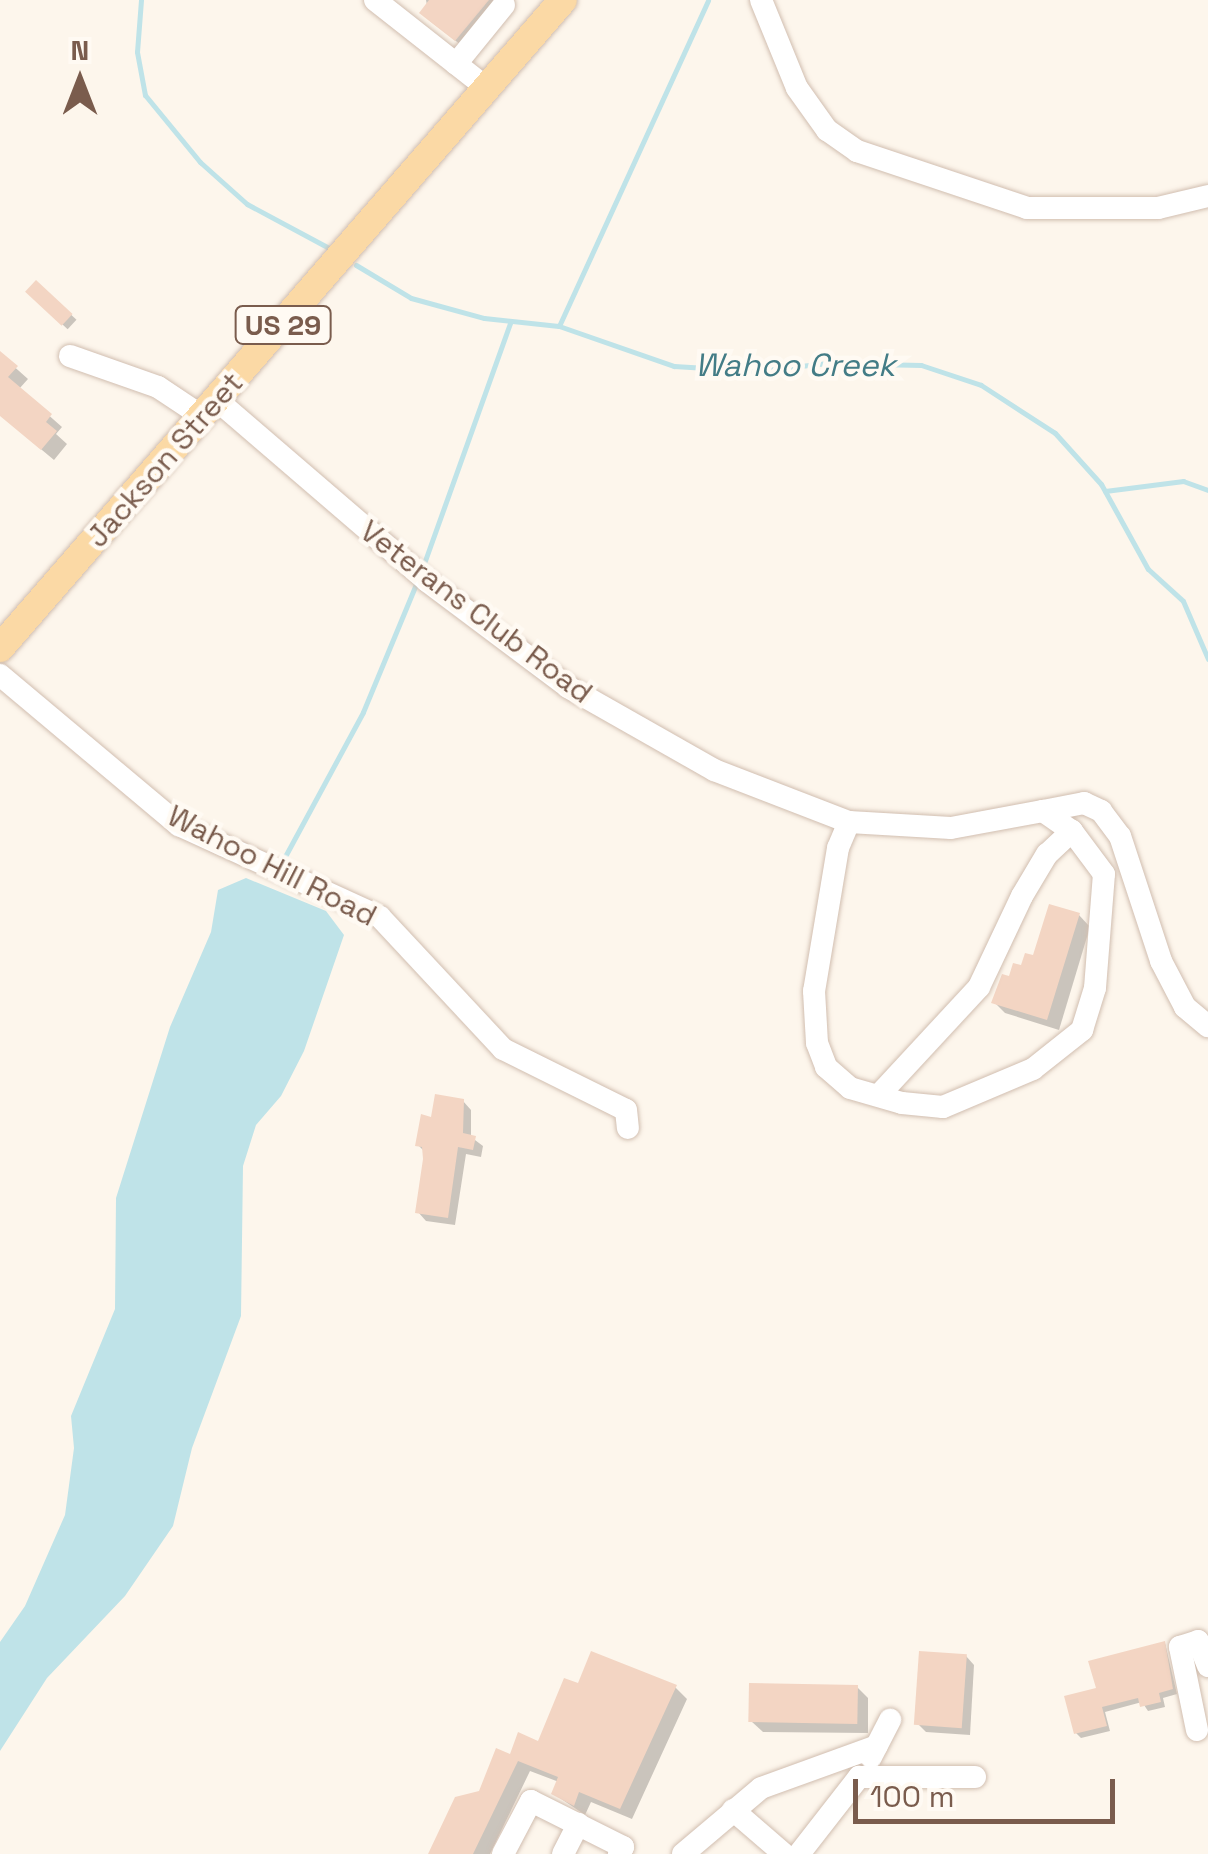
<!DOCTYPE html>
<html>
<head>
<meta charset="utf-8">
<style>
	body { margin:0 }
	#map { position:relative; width:1208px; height:1854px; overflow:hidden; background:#fdf6ec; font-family:"Space Grotesk",sans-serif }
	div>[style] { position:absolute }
	.water>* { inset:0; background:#bfe3e8 }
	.shadow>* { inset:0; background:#0003; transform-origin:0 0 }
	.stream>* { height:5px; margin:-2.5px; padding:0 2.5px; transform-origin:2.5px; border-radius:2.5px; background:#bfe3e8 }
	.building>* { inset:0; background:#f3d5c3; transform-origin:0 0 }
	.roads { filter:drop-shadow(0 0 2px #d1beb0) drop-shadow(0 0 2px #d1beb0) }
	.minor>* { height:22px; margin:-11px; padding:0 11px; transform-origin:11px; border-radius:11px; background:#fff }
	.major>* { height:28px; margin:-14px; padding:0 14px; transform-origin:14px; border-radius:14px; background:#fbd9a5 }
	span { translate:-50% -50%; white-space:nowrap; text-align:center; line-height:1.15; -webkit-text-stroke:9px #fffaf3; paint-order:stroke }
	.shield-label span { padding:2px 8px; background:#fffaf3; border:2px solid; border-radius:8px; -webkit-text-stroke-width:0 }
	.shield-label { font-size:28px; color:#7a5c4d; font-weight:700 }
	.street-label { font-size:30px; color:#7a5c4d }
	.water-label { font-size:32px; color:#437c86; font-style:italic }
	.north { position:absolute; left:30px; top:30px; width:100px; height:100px; -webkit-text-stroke:8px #fffaf3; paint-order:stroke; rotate:0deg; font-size:28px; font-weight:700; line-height:40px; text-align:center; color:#7a5c4d }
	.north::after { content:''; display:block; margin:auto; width:35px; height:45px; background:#7a5c4d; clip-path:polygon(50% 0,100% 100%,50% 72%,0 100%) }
	.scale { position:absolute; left:853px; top:1779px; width:262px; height:45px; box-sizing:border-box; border:5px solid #7a5c4d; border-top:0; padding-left:12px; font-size:30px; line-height:35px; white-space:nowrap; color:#7a5c4d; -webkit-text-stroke:8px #fffaf3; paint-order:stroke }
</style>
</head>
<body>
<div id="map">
	<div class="water">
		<i style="clip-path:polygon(246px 878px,326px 911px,344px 935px,304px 1051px,281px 1096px,256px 1125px,243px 1166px,241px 1316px,192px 1448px,173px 1526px,125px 1596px,47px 1678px,0 1751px,0 1642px,25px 1606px,65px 1515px,74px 1448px,71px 1416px,115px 1309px,116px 1198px,170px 1027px,211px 932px,218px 890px)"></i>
	</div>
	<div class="shadow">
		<i style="clip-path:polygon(426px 0,507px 0,465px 48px,430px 21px)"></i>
		<i style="left:37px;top:283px;width:54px;height:13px;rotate:43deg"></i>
		<i style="clip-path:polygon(0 354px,28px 379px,19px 389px,62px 427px,56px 434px,67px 444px,54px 460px,0 415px)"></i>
		<i style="clip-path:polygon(1079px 915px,1090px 927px,1059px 1030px,1005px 1013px,994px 1002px,1010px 979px)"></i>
		<i style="clip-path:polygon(463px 1101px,471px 1110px,471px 1137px,483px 1146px,481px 1157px,466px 1154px,455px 1225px,426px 1221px,418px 1212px,425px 1152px,418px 1145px)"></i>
		<i style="clip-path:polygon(1165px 1643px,1177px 1694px,1163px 1698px,1165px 1707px,1148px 1711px,1142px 1702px,1105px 1712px,1110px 1731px,1081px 1738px,1076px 1733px,1099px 1690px)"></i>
		<i style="clip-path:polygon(966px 1656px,974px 1665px,970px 1735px,926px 1732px,918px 1724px)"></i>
		<i style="clip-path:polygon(579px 1687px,675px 1687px,687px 1699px,632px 1819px,591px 1802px,585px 1815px,554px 1794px,559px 1782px,530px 1771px,490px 1854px,430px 1854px,511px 1757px,540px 1744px)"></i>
		<i style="clip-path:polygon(857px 1687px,868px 1698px,868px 1733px,763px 1732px,751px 1721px)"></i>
	</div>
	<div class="stream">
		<i style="left:141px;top:0;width:52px;rotate:94.4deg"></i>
		<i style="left:137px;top:52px;width:44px;rotate:79.5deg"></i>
		<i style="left:145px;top:95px;width:87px;rotate:50.6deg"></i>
		<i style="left:200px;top:162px;width:63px;rotate:41.8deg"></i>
		<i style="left:247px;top:204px;width:93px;rotate:28.2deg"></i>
		<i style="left:356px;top:265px;width:64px;rotate:31deg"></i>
		<i style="left:411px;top:298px;width:76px;rotate:15.3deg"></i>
		<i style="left:484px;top:318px;width:75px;rotate:6.1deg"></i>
		<i style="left:559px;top:326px;width:122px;rotate:19.2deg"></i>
		<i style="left:674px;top:366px;width:81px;rotate:3.5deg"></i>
		<i style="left:755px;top:371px;width:73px;rotate:-6.3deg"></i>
		<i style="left:828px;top:363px;width:93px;rotate:1.2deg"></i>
		<i style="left:921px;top:365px;width:63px;rotate:18.4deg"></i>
		<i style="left:981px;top:385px;width:88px;rotate:33deg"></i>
		<i style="left:1055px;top:433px;width:69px;rotate:48deg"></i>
		<i style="left:1101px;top:484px;width:97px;rotate:61.1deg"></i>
		<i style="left:1148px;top:569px;width:47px;rotate:42.4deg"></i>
		<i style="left:1183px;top:601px;width:63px;rotate:66.7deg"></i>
		<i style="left:559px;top:326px;width:358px;rotate:-65.4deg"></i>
		<i style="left:1105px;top:491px;width:79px;rotate:-7.3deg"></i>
		<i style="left:1183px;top:481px;width:27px;rotate:20deg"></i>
		<i style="left:422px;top:569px;width:263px;rotate:-70.3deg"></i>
		<i style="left:282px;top:862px;width:170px;rotate:-61.6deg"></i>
		<i style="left:363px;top:712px;width:144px;rotate:-67.5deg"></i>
	</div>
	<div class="building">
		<i style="clip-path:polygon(429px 0,489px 0,455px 41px,419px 13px)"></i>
		<i style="left:36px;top:280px;width:50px;height:16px;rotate:43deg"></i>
		<i style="clip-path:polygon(0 351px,18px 366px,8px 377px,52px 414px,46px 422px,57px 431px,41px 450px,0 416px)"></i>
		<i style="clip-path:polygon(1049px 904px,1080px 913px,1047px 1020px,991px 1003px,1002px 974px,1009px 976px,1013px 963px,1021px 965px,1025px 953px,1033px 955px)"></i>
		<i style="clip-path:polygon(435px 1094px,464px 1099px,463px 1133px,476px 1136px,473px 1150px,458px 1147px,448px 1218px,415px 1213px,423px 1159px,422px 1147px,415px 1146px,421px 1114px,431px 1117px)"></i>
		<i style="clip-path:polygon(1165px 1641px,1173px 1689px,1159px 1693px,1161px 1702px,1140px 1707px,1138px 1698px,1102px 1707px,1107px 1726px,1074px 1734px,1064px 1696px,1096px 1688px,1088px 1661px)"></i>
		<i style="clip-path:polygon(591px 1651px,677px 1685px,620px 1809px,579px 1792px,574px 1806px,551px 1794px,558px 1777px,518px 1761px,473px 1854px,428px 1854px,455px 1797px,479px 1791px,496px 1748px,510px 1754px,518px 1732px,538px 1741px,564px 1678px,578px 1683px)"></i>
		<i style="left:919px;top:1651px;width:48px;height:74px;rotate:4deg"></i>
		<i style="left:749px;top:1683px;width:109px;height:39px;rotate:1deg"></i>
	</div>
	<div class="roads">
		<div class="minor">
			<i style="left:375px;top:0;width:142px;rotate:38.2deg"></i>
			<i style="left:761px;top:0;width:95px;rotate:67.8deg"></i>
			<i style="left:797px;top:88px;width:52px;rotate:54.5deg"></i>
			<i style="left:827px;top:130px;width:37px;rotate:35deg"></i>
			<i style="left:857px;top:151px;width:179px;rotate:18.5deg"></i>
			<i style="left:1027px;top:208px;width:131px"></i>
			<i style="left:1158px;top:208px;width:51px;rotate:-13.5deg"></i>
			<i style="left:456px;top:64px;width:76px;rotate:-50.9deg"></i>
			<i style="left:70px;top:356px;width:93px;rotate:19.4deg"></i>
			<i style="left:158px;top:387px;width:54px;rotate:33.7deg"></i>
			<i style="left:218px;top:401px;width:276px;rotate:40.7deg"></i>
			<i style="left:427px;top:581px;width:176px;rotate:36.9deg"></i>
			<i style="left:568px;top:687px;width:168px;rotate:29.6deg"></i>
			<i style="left:714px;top:770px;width:145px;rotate:21.1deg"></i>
			<i style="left:849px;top:822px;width:102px;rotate:3.4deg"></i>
			<i style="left:951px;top:828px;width:94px;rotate:-10.5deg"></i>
			<i style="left:1043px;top:811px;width:35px;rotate:35deg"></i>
			<i style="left:1072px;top:831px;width:34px;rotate:137deg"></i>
			<i style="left:1047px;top:854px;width:49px;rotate:120.8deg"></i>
			<i style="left:1022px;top:896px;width:101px;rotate:115.3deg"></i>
			<i style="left:979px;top:987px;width:144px;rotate:132.8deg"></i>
			<i style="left:0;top:675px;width:234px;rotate:40deg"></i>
			<i style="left:179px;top:825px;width:221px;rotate:24.6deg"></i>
			<i style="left:380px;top:917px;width:180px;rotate:47deg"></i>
			<i style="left:503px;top:1049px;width:137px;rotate:26.4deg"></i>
			<i style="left:626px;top:1110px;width:18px;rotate:84deg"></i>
			<i style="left:1043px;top:811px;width:42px;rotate:-11deg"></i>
			<i style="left:1084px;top:803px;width:19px;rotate:25deg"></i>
			<i style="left:1101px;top:811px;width:31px;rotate:53deg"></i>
			<i style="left:1120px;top:836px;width:132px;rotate:71.8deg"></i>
			<i style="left:1161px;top:961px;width:52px;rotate:62.4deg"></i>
			<i style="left:1185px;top:1007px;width:30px;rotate:40deg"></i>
			<i style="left:849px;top:822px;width:28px;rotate:113deg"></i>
			<i style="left:838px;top:848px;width:145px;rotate:99.5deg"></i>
			<i style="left:814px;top:991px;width:52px;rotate:86.7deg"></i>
			<i style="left:817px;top:1043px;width:26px;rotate:69deg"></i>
			<i style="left:826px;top:1067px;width:32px;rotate:41deg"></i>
			<i style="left:850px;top:1088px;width:54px;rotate:16.1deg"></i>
			<i style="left:902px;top:1103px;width:41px;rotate:5.6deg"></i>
			<i style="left:943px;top:1107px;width:98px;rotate:-22.9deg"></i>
			<i style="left:1033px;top:1069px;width:63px;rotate:-38.5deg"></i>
			<i style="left:1082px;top:1030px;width:44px;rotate:-72.8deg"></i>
			<i style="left:1095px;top:988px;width:114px;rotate:-85.5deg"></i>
			<i style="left:1104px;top:874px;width:54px;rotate:-126.7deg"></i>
			<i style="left:1197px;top:1730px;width:85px;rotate:-101.6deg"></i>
			<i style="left:1180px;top:1647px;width:19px;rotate:-18deg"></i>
			<i style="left:1198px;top:1641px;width:27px;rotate:68deg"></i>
			<i style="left:871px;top:1757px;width:42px;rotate:-62.8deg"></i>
			<i style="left:733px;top:1810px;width:67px;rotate:40.8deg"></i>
			<i style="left:503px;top:1854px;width:60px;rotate:-62.2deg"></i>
			<i style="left:531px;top:1801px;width:103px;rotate:26.6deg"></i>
			<i style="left:623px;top:1847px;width:8px;rotate:120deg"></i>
			<i style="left:563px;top:1854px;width:34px;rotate:-63deg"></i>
			<i style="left:683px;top:1854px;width:102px;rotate:-40.2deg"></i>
			<i style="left:761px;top:1788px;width:123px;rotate:-19.9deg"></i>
			<i style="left:799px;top:1854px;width:98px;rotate:-52.1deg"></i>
			<i style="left:859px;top:1777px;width:116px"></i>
		</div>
		<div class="major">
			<i style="left:0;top:648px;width:858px;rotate:-49.02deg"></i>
		</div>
	</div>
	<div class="shield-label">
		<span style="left:283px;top:325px">US 29</span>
	</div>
	<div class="street-label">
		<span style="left:165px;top:460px;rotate:-49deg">Jackson Street</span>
		<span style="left:476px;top:612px;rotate:37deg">Veterans Club Road</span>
		<span style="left:272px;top:866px;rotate:27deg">Wahoo Hill Road</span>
	</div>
	<div class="water-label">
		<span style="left:795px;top:365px">Wahoo Creek</span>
	</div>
	<div class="north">N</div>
	<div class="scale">100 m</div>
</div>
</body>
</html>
